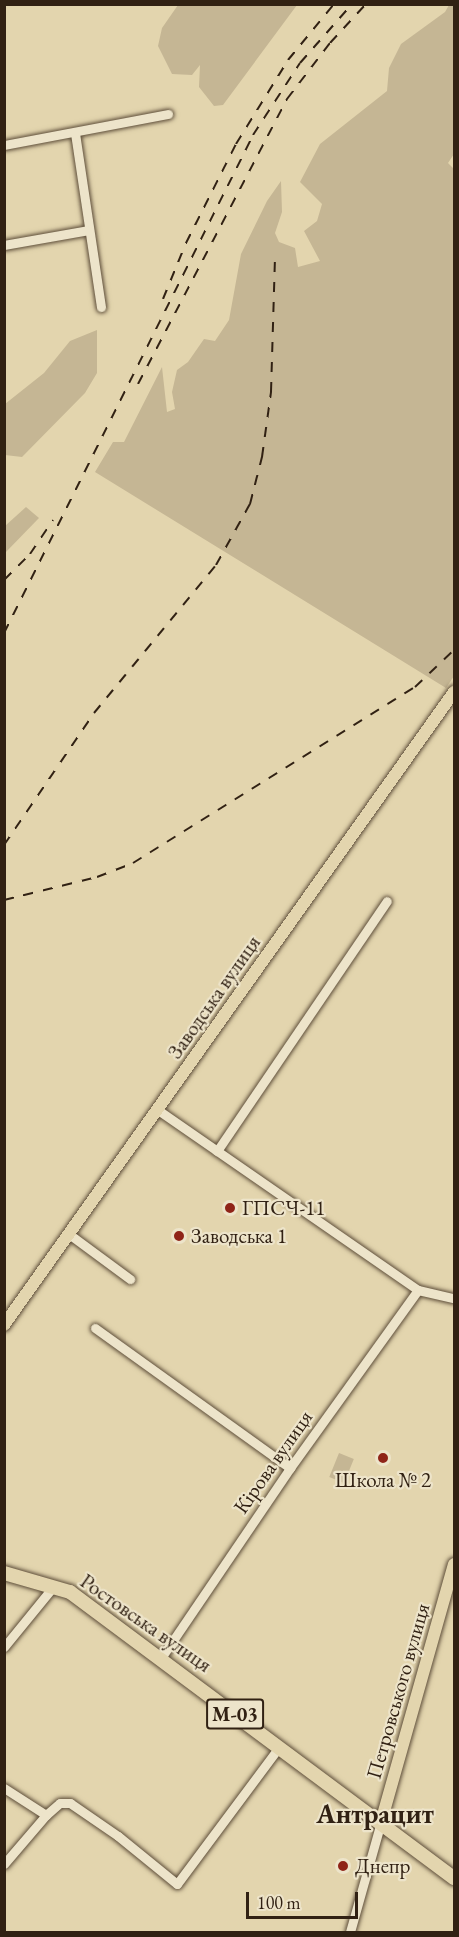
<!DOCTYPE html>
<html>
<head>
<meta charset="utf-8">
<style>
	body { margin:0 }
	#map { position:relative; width:459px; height:1937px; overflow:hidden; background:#e3d5ae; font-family:"EB Garamond",serif }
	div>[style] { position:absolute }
	.green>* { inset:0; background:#c5b694; transform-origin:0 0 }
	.roads { filter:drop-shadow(0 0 2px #5e4e3a) drop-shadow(0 0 2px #5e4e3a) }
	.minor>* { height:9px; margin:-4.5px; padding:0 4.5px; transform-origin:4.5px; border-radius:4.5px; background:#ede4ca }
	.major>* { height:12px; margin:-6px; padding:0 6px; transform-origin:6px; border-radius:6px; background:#e3d5ae }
	.highway>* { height:14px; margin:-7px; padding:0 7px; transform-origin:7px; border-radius:7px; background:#e3d5ae }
	.rail>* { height:2px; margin-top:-1px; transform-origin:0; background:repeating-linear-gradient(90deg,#312113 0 10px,transparent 0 20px) }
	.dots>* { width:16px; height:16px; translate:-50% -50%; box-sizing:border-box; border:3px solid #ede4ca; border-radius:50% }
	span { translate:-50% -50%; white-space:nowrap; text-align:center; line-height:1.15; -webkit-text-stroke:4.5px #ede4ca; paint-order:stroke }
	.shield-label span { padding:2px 4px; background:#ede4ca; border:2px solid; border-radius:4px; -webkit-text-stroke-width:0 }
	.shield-label { font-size:20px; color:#312113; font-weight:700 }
	.street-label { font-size:21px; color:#312113 }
	.poi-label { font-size:21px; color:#312113 }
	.left { translate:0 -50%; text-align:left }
	.district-label { font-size:27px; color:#312113; font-weight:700 }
	.frame { position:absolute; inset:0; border:6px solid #312113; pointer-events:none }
	.scale { position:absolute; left:246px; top:1892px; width:112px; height:27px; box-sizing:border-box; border:3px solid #312113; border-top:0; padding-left:8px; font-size:18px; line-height:21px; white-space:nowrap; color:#312113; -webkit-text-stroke:4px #ede4ca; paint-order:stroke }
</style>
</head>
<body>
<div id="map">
	<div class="green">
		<i style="clip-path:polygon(178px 5px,178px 4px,297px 5px,223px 105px,214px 106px,199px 87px,200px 65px,192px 75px,172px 74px,158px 46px,162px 28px)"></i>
		<i style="clip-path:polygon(449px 5px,454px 5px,454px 154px,448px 163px,454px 169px,454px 676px,446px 688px,95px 472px,113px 442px,124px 442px,162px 367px,167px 412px,175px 409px,172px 392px,177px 370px,188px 362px,204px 339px,215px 341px,229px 320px,241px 254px,267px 201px,281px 181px,282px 212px,275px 233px,279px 242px,295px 248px,298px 267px,320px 261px,304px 231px,317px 221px,322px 204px,300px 182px,320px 144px,387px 91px,389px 68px,401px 44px,445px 12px)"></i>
		<i style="clip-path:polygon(97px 330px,97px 373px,85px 393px,22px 457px,5px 455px,5px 404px,44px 373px,70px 341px)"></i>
		<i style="clip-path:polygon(26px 507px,39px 518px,5px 553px,5px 526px)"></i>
		<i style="left:339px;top:1453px;width:16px;height:26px;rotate:22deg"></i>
	</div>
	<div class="roads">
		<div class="minor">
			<i style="left:75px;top:133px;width:176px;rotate:81.5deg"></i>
			<i style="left:4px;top:145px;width:167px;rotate:-10.7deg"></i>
			<i style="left:4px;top:245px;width:86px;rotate:-10deg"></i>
			<i style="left:158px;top:1110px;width:316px;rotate:34.7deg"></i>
			<i style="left:418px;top:1290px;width:37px;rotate:13deg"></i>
			<i style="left:217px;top:1151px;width:302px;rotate:-55.8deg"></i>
			<i style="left:69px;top:1234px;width:76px;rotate:36.4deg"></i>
			<i style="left:95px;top:1328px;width:240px;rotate:35.7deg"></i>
			<i style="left:4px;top:1647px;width:77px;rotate:-50.8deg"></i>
			<i style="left:161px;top:1658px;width:230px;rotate:-55.8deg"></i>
			<i style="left:290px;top:1468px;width:219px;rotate:-54.3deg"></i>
			<i style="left:4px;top:1788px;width:50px;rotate:32.7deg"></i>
			<i style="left:4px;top:1864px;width:65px;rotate:-49.4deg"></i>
			<i style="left:46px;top:1815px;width:18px;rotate:-41deg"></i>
			<i style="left:60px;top:1803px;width:10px"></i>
			<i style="left:70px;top:1803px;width:58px;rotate:34.5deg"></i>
			<i style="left:118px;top:1836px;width:76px;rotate:39.1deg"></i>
			<i style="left:177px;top:1884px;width:171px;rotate:-53.3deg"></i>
			<i style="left:350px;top:1932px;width:114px;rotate:-74.3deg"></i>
		</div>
		<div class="major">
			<i style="left:4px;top:1325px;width:777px;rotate:-54.59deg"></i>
			<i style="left:381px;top:1822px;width:268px;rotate:-74.2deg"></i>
		</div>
		<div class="highway">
			<i style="left:4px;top:1573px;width:69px;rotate:16.1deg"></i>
			<i style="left:70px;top:1592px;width:479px;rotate:36.7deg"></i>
		</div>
	</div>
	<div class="rail">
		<i style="left:163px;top:299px;width:61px;rotate:-67.7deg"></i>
		<i style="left:186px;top:243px;width:111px;rotate:-63.2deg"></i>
		<i style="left:236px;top:144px;width:99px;rotate:-58.2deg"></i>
		<i style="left:288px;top:60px;width:72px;rotate:-50.6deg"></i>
		<i style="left:138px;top:384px;width:322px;rotate:-62.4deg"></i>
		<i style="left:287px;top:99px;width:71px;rotate:-52.5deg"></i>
		<i style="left:330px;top:43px;width:53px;rotate:-47.3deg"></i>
		<i style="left:4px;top:580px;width:37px;rotate:-45deg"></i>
		<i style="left:30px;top:554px;width:41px;rotate:-55.9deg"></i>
		<i style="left:4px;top:633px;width:557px;rotate:-63.43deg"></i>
		<i style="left:253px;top:135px;width:86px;rotate:-56.9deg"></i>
		<i style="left:300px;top:63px;width:79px;rotate:-48.6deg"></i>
		<i style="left:4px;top:845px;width:160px;rotate:-55.7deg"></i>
		<i style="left:94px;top:713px;width:192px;rotate:-50.5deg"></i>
		<i style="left:216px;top:565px;width:70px;rotate:-60.9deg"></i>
		<i style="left:250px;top:504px;width:49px;rotate:-75.7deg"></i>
		<i style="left:262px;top:457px;width:66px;rotate:-82.1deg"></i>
		<i style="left:271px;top:392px;width:137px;rotate:-88.3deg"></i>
		<i style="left:4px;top:900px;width:96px;rotate:-13.9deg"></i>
		<i style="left:97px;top:877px;width:39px;rotate:-21deg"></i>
		<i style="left:133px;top:863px;width:332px;rotate:-32deg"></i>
		<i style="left:415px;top:687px;width:54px;rotate:-43.5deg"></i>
	</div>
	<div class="dots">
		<i style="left:230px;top:1208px;background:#8f2418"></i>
		<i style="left:179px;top:1236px;background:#8f2418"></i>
		<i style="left:383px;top:1458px;background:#8f2418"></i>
		<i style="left:343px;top:1866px;background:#8f2418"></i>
	</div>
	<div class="shield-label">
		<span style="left:235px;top:1714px">М-03</span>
	</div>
	<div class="street-label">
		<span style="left:214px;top:997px;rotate:-55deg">Заводська вулиця</span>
		<span style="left:273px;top:1462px;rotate:-55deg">Кірова вулиця</span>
		<span style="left:146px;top:1623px;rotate:35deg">Ростовська вулиця</span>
		<span style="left:398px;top:1691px;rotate:-74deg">Петровського вулиця</span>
	</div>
	<div class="poi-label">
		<span class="left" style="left:242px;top:1208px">ГПСЧ-11</span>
		<span class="left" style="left:191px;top:1236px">Заводська 1</span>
		<span style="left:383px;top:1480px">Школа № 2</span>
		<span class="left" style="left:355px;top:1866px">Днепр</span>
	</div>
	<div class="district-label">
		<span style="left:375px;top:1814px">Антрацит</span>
	</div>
	<div class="frame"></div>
	<div class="scale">100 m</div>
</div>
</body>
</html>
